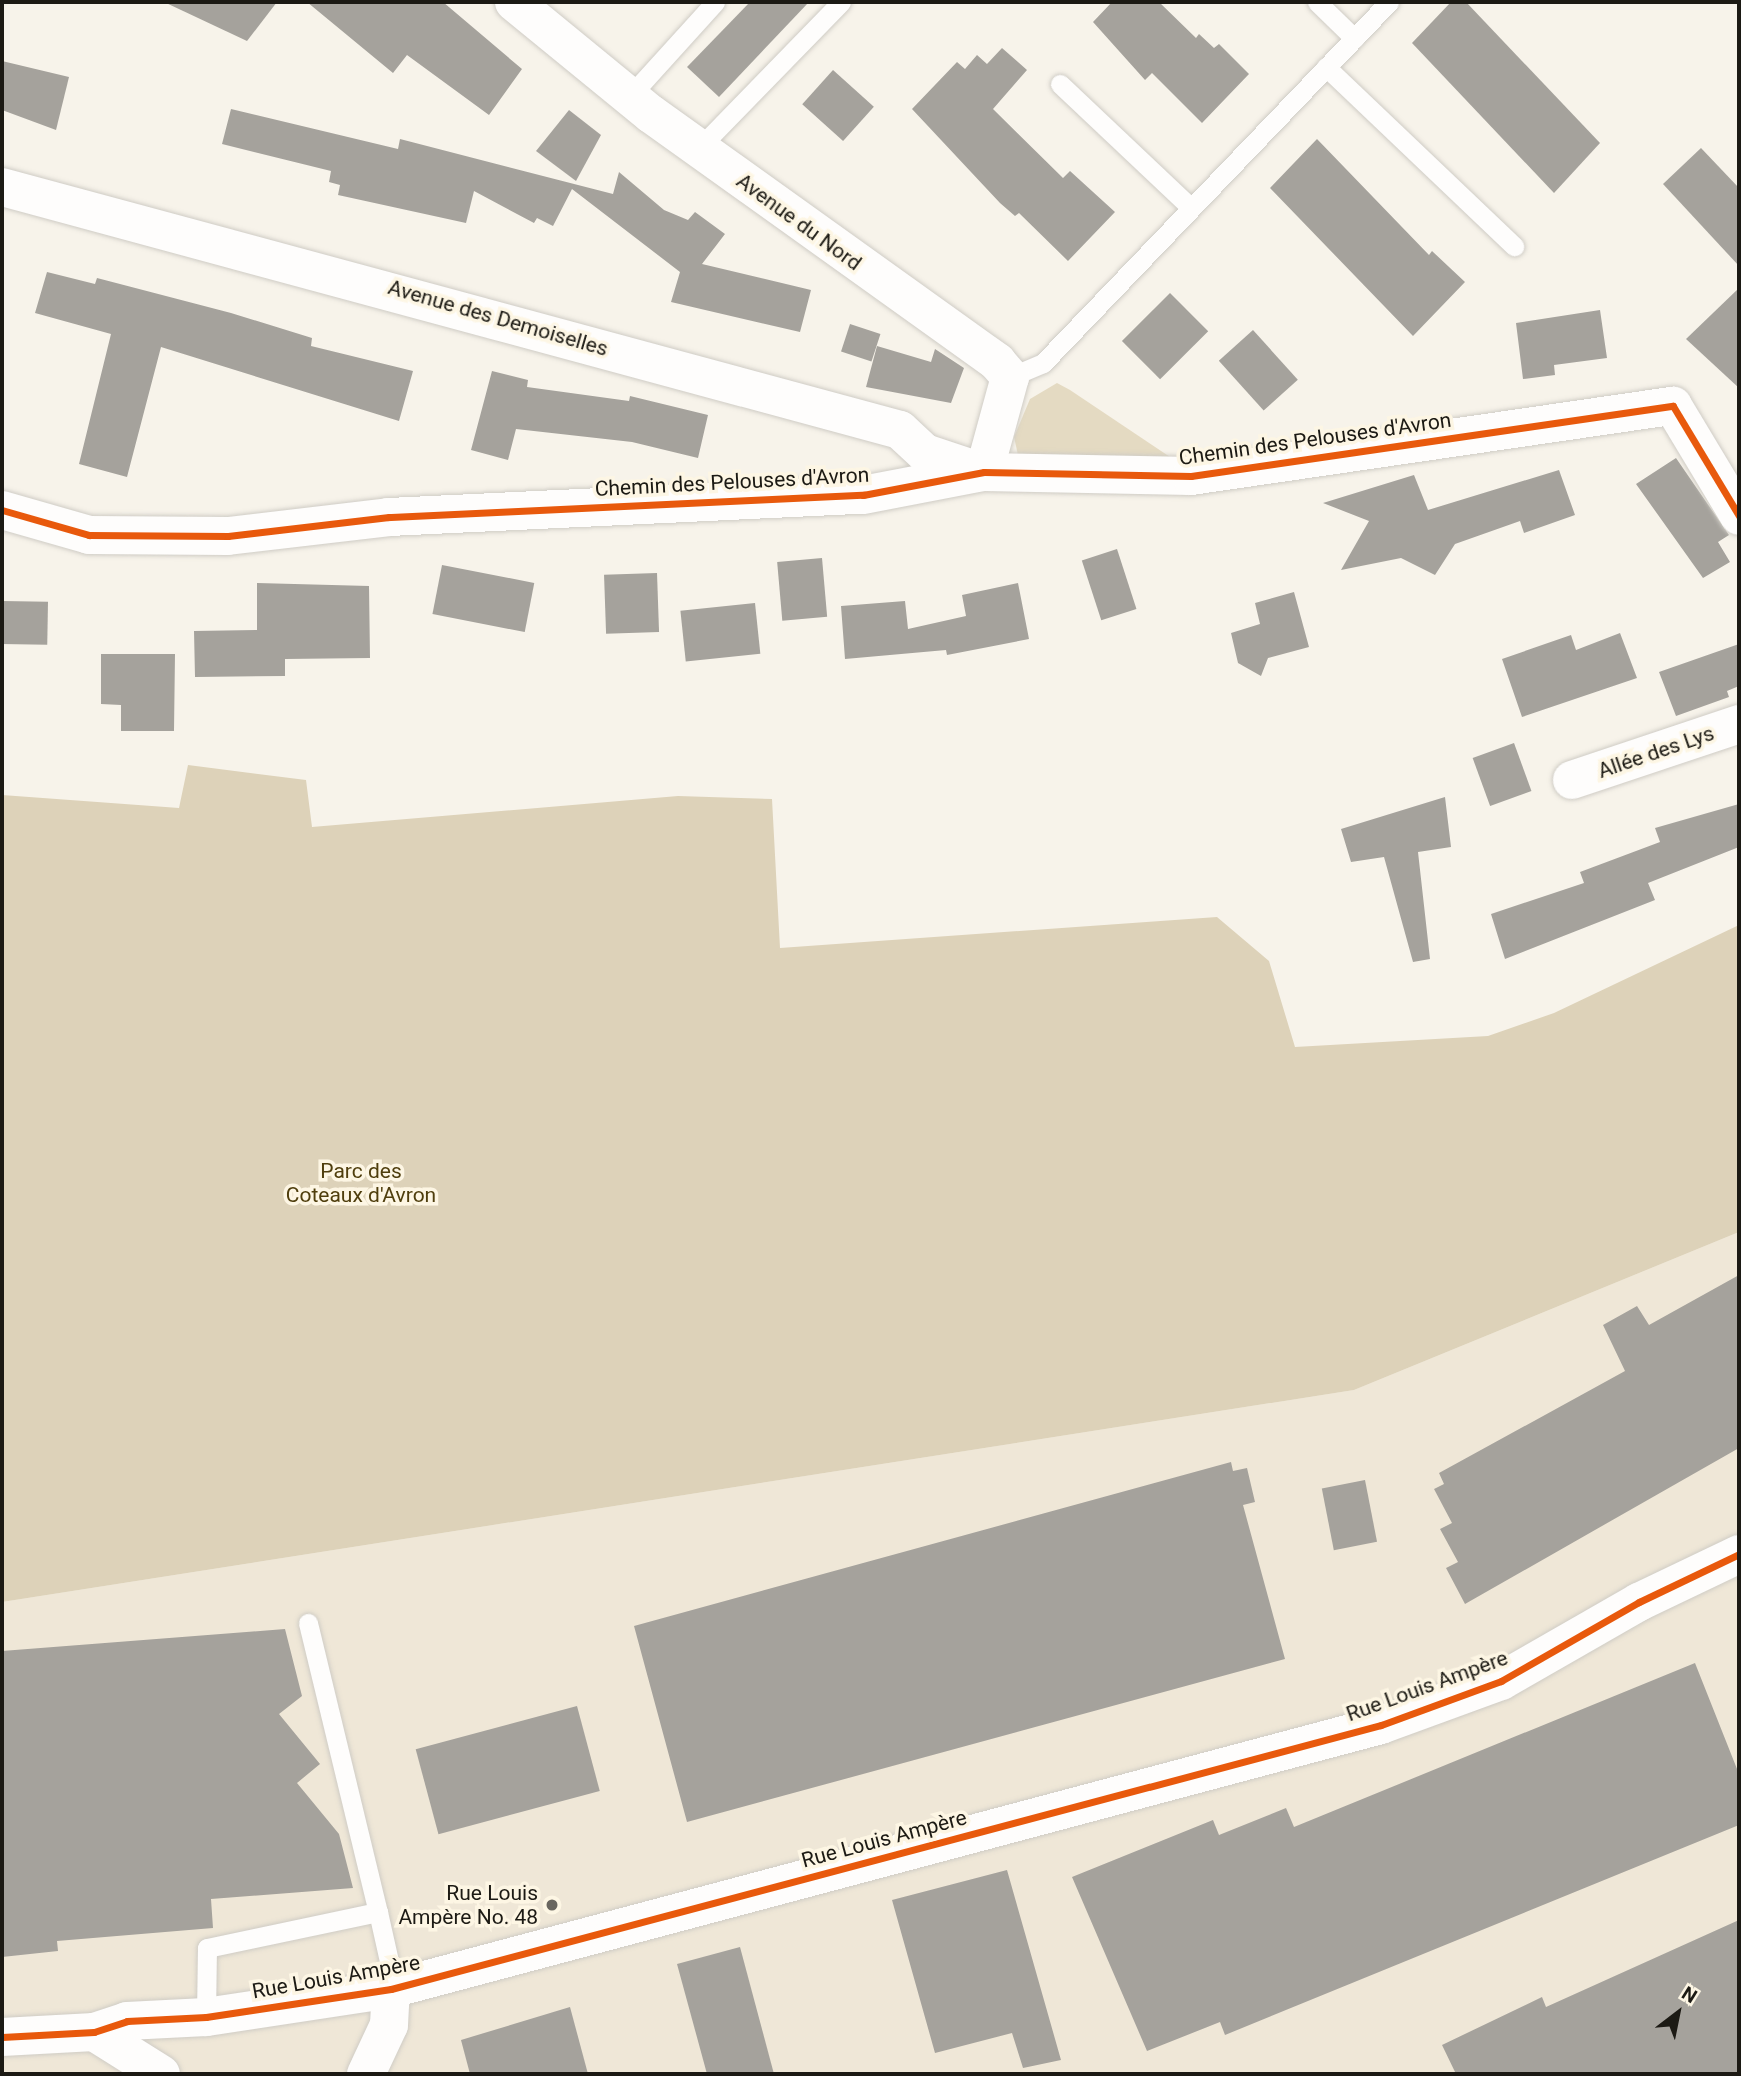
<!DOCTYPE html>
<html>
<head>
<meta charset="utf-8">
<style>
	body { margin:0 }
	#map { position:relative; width:1741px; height:2076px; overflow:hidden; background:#f7f3ea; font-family:Roboto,sans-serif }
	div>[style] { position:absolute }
	.built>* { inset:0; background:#efe7d7 }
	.green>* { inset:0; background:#e4dac2 }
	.forest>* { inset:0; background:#ddd2b9 }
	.building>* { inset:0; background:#a5a29c; transform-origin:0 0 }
	.roads { filter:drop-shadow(0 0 2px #cfccc5) drop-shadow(0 0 2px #cfccc5) }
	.service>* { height:19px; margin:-9.5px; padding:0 9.5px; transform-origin:9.5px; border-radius:9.5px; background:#fefdfc }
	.minor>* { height:38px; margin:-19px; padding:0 19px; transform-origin:19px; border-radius:19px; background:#fefdfc }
	.cycleway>* { height:7px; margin:-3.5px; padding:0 3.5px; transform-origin:3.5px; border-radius:3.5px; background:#e8590c }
	.dots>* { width:19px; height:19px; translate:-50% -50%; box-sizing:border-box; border:4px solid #fdf6e4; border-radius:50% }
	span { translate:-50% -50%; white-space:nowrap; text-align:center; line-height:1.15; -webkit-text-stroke:7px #fdf6e4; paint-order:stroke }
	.street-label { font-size:21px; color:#1c1a14 }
	.park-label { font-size:21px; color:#4f3e0d }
	.poi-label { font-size:21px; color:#1c1a14 }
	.right { translate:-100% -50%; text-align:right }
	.frame { position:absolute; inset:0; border:4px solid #1c1a14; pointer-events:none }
	.north { position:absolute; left:1643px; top:1978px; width:70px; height:70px; -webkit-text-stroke:5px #fdf6e4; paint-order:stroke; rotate:32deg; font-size:19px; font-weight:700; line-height:28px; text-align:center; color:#1c1a14 }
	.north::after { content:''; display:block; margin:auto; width:24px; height:32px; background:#1c1a14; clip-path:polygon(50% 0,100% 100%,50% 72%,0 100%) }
</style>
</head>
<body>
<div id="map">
	<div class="built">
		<i style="clip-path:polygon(1739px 1232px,1739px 2074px,2px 2074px,2px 1602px,1354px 1390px)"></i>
	</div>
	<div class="green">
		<i style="clip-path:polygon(1057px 383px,1070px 390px,1179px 463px,1018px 455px,1014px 437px,1030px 399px)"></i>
	</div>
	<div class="forest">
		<i style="clip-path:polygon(188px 765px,306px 780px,312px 827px,678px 796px,772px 799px,780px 948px,1217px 917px,1269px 961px,1295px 1047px,1488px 1036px,1554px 1013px,1739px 925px,1739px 1232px,1354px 1390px,2px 1602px,2px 795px,179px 808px)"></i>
	</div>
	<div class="building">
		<i style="clip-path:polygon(164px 2px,277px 2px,247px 41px)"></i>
		<i style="clip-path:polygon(307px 2px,443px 2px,522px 69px,489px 115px,407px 55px,393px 73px)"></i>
		<i style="clip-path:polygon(750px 2px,809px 2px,719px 97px,687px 67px)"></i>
		<i style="clip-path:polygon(1112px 2px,1159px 2px,1196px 38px,1199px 34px,1214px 48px,1219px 44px,1249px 74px,1202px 123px,1152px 73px,1145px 80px,1093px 22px)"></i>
		<i style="clip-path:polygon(1451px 2px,1466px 2px,1600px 143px,1554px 193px,1412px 43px)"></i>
		<i style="clip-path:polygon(1002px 48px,1027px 70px,993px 109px,1063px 178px,1070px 171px,1115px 212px,1068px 261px,1019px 213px,1015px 216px,1000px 203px,912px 109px,957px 62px,965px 69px,977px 55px,987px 64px)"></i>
		<i style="clip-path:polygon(2px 61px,69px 77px,56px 130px,2px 110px)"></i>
		<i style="left:833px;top:70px;width:55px;height:46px;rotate:42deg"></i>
		<i style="clip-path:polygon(231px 109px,398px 149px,400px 139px,613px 194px,619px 172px,664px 210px,688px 220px,695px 212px,725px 234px,702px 264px,811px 290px,800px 332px,671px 302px,680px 272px,572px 189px,553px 226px,537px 218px,534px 223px,474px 191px,466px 223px,338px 195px,340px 185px,329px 182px,331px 171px,222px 144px)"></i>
		<i style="clip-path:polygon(569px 110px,601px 135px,576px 181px,536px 151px)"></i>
		<i style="clip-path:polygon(1317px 139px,1429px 255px,1432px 251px,1465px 282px,1413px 336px,1270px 188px)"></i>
		<i style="clip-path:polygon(1701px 148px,1739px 188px,1739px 266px,1663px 184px)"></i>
		<i style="clip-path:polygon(47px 272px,95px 284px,97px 278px,231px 313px,312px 338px,311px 346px,413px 371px,399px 421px,161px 347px,127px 477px,79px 464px,111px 334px,35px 313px)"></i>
		<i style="clip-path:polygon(1739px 288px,1739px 388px,1686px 339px)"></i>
		<i style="left:1170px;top:293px;width:54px;height:68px;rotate:45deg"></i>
		<i style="clip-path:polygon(1600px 310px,1607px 358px,1554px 365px,1555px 375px,1523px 379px,1516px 323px)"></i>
		<i style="left:850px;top:324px;width:32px;height:29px;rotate:18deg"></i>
		<i style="left:1253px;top:330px;width:67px;height:46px;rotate:48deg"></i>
		<i style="clip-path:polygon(877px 346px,931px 362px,935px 349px,964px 368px,951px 403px,866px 387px)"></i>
		<i style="clip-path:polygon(492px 371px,528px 380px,527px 387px,629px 401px,630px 396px,708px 415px,698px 458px,632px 442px,516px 429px,508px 460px,471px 450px)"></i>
		<i style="clip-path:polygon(1676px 458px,1729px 535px,1718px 542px,1730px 562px,1703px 578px,1636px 484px)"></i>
		<i style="clip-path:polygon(1559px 470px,1575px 515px,1524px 533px,1520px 521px,1455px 544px,1435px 575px,1401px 558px,1341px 570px,1369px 521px,1323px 503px,1414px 475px,1428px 510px)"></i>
		<i style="left:1117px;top:549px;width:63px;height:37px;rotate:72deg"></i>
		<i style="left:822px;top:558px;width:59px;height:45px;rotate:85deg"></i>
		<i style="left:442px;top:565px;width:94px;height:50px;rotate:11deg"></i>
		<i style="left:657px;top:573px;width:59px;height:53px;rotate:88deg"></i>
		<i style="clip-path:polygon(257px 583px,369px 586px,370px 658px,285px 659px,285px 676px,195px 677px,194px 631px,257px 630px)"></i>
		<i style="clip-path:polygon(1018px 583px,1029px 639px,947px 655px,946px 650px,845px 659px,841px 606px,905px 601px,908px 629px,966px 616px,962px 595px)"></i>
		<i style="clip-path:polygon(1294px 592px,1309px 647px,1268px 658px,1261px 676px,1238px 663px,1231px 633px,1260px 624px,1255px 603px)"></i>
		<i style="left:2px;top:601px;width:46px;height:43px;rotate:1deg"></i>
		<i style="left:755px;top:603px;width:51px;height:75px;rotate:84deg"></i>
		<i style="clip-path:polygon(1620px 633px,1637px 678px,1522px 717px,1502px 659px,1571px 635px,1576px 650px)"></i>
		<i style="clip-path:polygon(1739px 644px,1739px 686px,1727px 691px,1729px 697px,1676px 716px,1659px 672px)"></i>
		<i style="clip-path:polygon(101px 654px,175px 654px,174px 731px,121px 731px,121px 705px,101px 704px)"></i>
		<i style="left:1514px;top:743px;width:51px;height:44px;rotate:70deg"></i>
		<i style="clip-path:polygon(1445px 797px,1451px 847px,1418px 852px,1430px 959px,1413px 962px,1384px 857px,1351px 862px,1341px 829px)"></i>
		<i style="clip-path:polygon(1739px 804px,1739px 847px,1648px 883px,1655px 900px,1505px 959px,1491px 914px,1584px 883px,1580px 872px,1660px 842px,1655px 828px)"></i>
		<i style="clip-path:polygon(1739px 1275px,1739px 1448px,1465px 1604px,1446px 1568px,1458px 1562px,1440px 1529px,1452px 1523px,1434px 1489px,1444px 1484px,1439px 1473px,1625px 1371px,1603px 1325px,1637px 1306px,1649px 1325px)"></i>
		<i style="clip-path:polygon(1231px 1462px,1233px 1471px,1247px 1468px,1255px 1502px,1243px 1505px,1285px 1659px,687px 1822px,634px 1626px)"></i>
		<i style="left:1365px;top:1480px;width:63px;height:44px;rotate:79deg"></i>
		<i style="clip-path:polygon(285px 1629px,302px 1696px,279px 1714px,320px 1764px,297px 1783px,339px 1834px,353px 1888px,211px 1899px,213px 1928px,57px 1941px,58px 1951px,2px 1957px,2px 1651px)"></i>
		<i style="clip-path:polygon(1695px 1663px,1739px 1774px,1739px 1825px,1225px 2035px,1220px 2022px,1147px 2051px,1072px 1877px,1213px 1820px,1219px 1835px,1286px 1808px,1294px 1827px)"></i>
		<i style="left:577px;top:1706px;width:88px;height:167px;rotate:75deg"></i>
		<i style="clip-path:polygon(1007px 1870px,1061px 2060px,1023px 2068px,1012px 2033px,935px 2053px,892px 1900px)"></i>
		<i style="clip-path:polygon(1739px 1920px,1739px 2074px,1456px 2074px,1442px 2045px,1542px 1997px,1546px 2007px)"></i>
		<i style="clip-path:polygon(740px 1947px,774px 2074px,707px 2074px,677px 1964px)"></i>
		<i style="clip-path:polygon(570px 2007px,588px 2074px,470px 2074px,461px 2040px)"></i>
	</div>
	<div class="roads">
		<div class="service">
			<i style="left:1317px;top:2px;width:52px;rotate:44.2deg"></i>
			<i style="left:1326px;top:67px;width:260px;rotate:43.6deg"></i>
			<i style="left:1060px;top:84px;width:180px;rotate:43.4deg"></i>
			<i style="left:629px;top:97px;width:128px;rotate:-47.8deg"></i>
			<i style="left:698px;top:149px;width:205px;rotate:-45.8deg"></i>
			<i style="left:1010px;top:377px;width:36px;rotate:-23deg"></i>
			<i style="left:1043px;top:363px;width:500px;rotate:-46.22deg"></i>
			<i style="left:308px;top:1623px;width:297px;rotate:76.4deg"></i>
			<i style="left:206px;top:2017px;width:69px;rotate:-89.2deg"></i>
			<i style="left:207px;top:1948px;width:175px;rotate:-11.9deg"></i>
			<i style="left:378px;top:1912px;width:78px;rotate:77.4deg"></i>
		</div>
		<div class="minor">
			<i style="left:514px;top:2px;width:177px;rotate:39.3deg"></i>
			<i style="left:651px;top:114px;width:426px;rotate:35.6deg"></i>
			<i style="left:997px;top:362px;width:20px;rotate:49deg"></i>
			<i style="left:1010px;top:377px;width:98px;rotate:105.3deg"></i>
			<i style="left:2px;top:187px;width:930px;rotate:15.14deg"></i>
			<i style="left:900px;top:430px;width:34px;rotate:43deg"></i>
			<i style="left:925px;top:453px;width:60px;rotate:18.4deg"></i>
			<i style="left:2px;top:510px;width:91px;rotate:16deg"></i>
			<i style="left:89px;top:535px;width:139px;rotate:0.4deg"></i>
			<i style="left:228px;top:536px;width:162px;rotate:-6.7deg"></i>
			<i style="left:389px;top:517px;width:475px;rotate:-2.7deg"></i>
			<i style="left:863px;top:495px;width:123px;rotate:-10.8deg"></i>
			<i style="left:984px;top:472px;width:207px;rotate:1.1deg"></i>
			<i style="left:1191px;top:476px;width:487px;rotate:-8.3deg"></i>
			<i style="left:1673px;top:406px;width:128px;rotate:59deg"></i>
			<i style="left:1572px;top:780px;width:176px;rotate:-18.5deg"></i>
			<i style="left:94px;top:2032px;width:79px;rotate:32.1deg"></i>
			<i style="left:2px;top:2037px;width:92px;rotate:-3.1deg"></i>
			<i style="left:94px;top:2032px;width:35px;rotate:-18deg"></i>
			<i style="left:127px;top:2021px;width:79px;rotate:-2.9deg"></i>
			<i style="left:206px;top:2017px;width:187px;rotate:-8.6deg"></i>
			<i style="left:391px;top:1989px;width:1025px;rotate:-14.93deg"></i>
			<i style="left:1381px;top:1725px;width:128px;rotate:-20.1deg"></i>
			<i style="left:1501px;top:1681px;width:159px;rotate:-29.8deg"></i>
			<i style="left:1639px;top:1602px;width:111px;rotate:-25.6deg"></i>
			<i style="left:366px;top:2074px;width:54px;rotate:-64.9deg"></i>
			<i style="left:389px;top:2025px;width:36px;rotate:-87deg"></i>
		</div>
	</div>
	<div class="cycleway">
		<i style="left:2px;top:510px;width:91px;rotate:16deg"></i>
		<i style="left:89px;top:535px;width:139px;rotate:0.4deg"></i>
		<i style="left:228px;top:536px;width:162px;rotate:-6.7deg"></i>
		<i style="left:389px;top:517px;width:475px;rotate:-2.7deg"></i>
		<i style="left:863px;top:495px;width:123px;rotate:-10.8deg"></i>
		<i style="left:984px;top:472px;width:207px;rotate:1.1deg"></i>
		<i style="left:1191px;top:476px;width:487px;rotate:-8.3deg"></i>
		<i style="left:1673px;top:406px;width:128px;rotate:59deg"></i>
		<i style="left:2px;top:2037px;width:92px;rotate:-3.1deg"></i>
		<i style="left:94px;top:2032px;width:35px;rotate:-18deg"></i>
		<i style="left:127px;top:2021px;width:79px;rotate:-2.9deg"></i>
		<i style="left:206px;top:2017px;width:187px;rotate:-8.6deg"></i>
		<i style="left:391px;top:1989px;width:1025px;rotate:-14.93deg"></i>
		<i style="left:1381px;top:1725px;width:128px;rotate:-20.1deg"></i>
		<i style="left:1501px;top:1681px;width:159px;rotate:-29.8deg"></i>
		<i style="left:1639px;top:1602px;width:111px;rotate:-25.6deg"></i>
	</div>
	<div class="dots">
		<i style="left:552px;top:1905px;background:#69665f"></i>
	</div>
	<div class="street-label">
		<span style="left:799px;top:222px;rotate:36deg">Avenue du Nord</span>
		<span style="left:498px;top:318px;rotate:16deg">Avenue des Demoiselles</span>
		<span style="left:1315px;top:439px;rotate:-8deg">Chemin des Pelouses d'Avron</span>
		<span style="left:732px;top:482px;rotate:-3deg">Chemin des Pelouses d'Avron</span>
		<span style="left:1656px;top:752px;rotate:-19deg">Allée des Lys</span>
		<span style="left:1427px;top:1686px;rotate:-20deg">Rue Louis Ampère</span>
		<span style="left:884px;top:1839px;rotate:-15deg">Rue Louis Ampère</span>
		<span style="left:336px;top:1977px;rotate:-10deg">Rue Louis Ampère</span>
	</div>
	<div class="park-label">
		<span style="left:361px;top:1183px">Parc des<br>Coteaux d'Avron</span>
	</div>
	<div class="poi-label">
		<span class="right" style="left:538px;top:1905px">Rue Louis<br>Ampère No. 48</span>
	</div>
	<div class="frame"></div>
	<div class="north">N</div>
</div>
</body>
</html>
